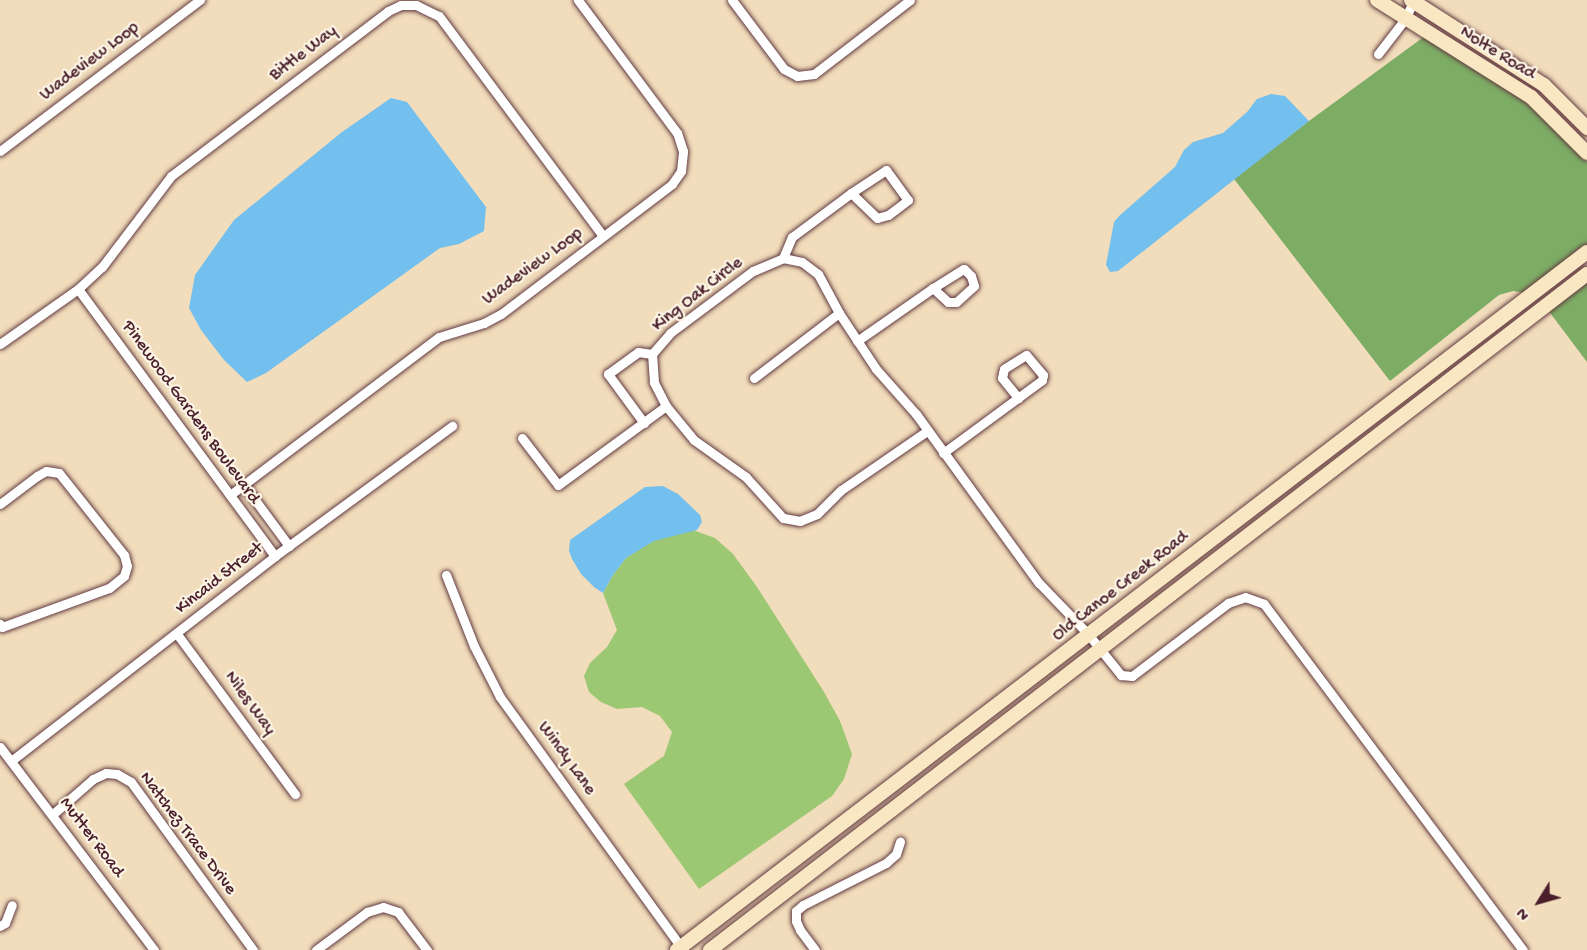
<!DOCTYPE html>
<html>
<head>
<meta charset="utf-8">
<style>
	body { margin:0 }
	#map { position:relative; width:1587px; height:950px; overflow:hidden; background:#f1dcbb; font-family:"Gochi Hand",sans-serif }
	div>[style] { position:absolute }
	.green>* { inset:0; background:#9cc773 }
	.forest>* { inset:0; background:#7dac65 }
	.water>* { inset:0; background:#73bfed }
	.roads { filter:drop-shadow(0 0 2px #633b41) drop-shadow(0 0 2px #633b41) }
	.street>* { height:9px; margin:-4.5px; padding:0 4.5px; transform-origin:4.5px; border-radius:4.5px; background:#fff }
	.secondary>* { height:14px; margin:-7px; padding:0 7px; transform-origin:7px; border-radius:7px; background:#f9e7c3 }
	span { translate:-50% -50%; white-space:nowrap; text-align:center; line-height:1.15; -webkit-text-stroke:4.5px #fcf5e5; paint-order:stroke }
	.street-label { font-size:18px; color:#4a1f2b }
	.north { position:absolute; left:1509px; top:872px; width:60px; height:60px; -webkit-text-stroke:4px #fcf5e5; paint-order:stroke; rotate:233deg; font-size:16px; font-weight:700; line-height:24px; text-align:center; color:#4a1f2b }
	.north::after { content:''; display:block; margin:auto; width:21px; height:27px; background:#4a1f2b; clip-path:polygon(50% 0,100% 100%,50% 72%,0 100%) }
</style>
</head>
<body>
<div id="map">
	<div class="green">
		<i style="clip-path:polygon(693px 530px,715px 538px,733px 554px,757px 587px,824px 692px,840px 721px,852px 754px,844px 779px,832px 796px,699px 889px,624px 784px,664px 756px,672px 732px,660px 716px,642px 707px,617px 709px,601px 702px,589px 692px,584px 676px,590px 663px,607px 647px,617px 630px,603px 593px,613px 575px,626px 558px,654px 540px)"></i>
	</div>
	<div class="forest">
		<i style="clip-path:polygon(1425px 36px,1528px 101px,1567px 137px,1587px 162px,1587px 246px,1526px 293px,1513px 291px,1499px 295px,1390px 381px,1234px 179px,1309px 121px)"></i>
		<i style="clip-path:polygon(1587px 280px,1587px 362px,1548px 310px)"></i>
	</div>
	<div class="water">
		<i style="clip-path:polygon(1271px 94px,1285px 96px,1309px 121px,1118px 271px,1110px 272px,1106px 265px,1114px 222px,1119px 216px,1175px 167px,1184px 150px,1193px 142px,1223px 133px,1247px 112px,1257px 99px)"></i>
		<i style="clip-path:polygon(391px 98px,407px 102px,486px 207px,484px 231px,459px 244px,440px 248px,266px 373px,247px 382px,224px 360px,201px 330px,189px 308px,195px 275px,234px 220px,342px 132px)"></i>
		<i style="clip-path:polygon(663px 486px,678px 494px,700px 515px,702px 522px,697px 530px,654px 541px,626px 558px,613px 575px,603px 593px,594px 587px,581px 574px,572px 559px,569px 551px,570px 540px,645px 487px)"></i>
	</div>
	<div class="roads">
		<div class="street">
			<i style="left:732px;top:0;width:86px;rotate:53deg"></i>
			<i style="left:784px;top:69px;width:15px;rotate:28deg"></i>
			<i style="left:797px;top:76px;width:17px;rotate:-7deg"></i>
			<i style="left:814px;top:74px;width:121px;rotate:-37.6deg"></i>
			<i style="left:1378px;top:54px;width:44px;rotate:-52.4deg"></i>
			<i style="left:1405px;top:19px;width:19px;rotate:-65deg"></i>
			<i style="left:0;top:151px;width:251px;rotate:-37.1deg"></i>
			<i style="left:783px;top:258px;width:23px;rotate:-67deg"></i>
			<i style="left:792px;top:237px;width:74px;rotate:-36.7deg"></i>
			<i style="left:851px;top:193px;width:42px;rotate:-33.3deg"></i>
			<i style="left:886px;top:170px;width:37px;rotate:54deg"></i>
			<i style="left:908px;top:200px;width:25px;rotate:143deg"></i>
			<i style="left:888px;top:215px;width:11px;rotate:165deg"></i>
			<i style="left:877px;top:218px;width:36px;rotate:-136deg"></i>
			<i style="left:78px;top:289px;width:332px;rotate:53.6deg"></i>
			<i style="left:857px;top:341px;width:93px;rotate:-34.9deg"></i>
			<i style="left:933px;top:288px;width:36px;rotate:-32deg"></i>
			<i style="left:964px;top:269px;width:10px;rotate:45deg"></i>
			<i style="left:971px;top:276px;width:10px;rotate:73deg"></i>
			<i style="left:974px;top:286px;width:24px;rotate:138deg"></i>
			<i style="left:956px;top:302px;width:8px;rotate:180deg"></i>
			<i style="left:948px;top:302px;width:21px;rotate:-137deg"></i>
			<i style="left:0;top:344px;width:95px;rotate:-35.2deg"></i>
			<i style="left:78px;top:289px;width:33px;rotate:-43deg"></i>
			<i style="left:102px;top:267px;width:114px;rotate:-52.8deg"></i>
			<i style="left:171px;top:176px;width:273px;rotate:-37.2deg"></i>
			<i style="left:388px;top:11px;width:14px;rotate:-25deg"></i>
			<i style="left:401px;top:5px;width:15px"></i>
			<i style="left:416px;top:5px;width:25px;rotate:26deg"></i>
			<i style="left:439px;top:16px;width:274px;rotate:53.3deg"></i>
			<i style="left:754px;top:378px;width:107px;rotate:-37.4deg"></i>
			<i style="left:644px;top:423px;width:61px;rotate:-126.3deg"></i>
			<i style="left:608px;top:374px;width:37px;rotate:-36deg"></i>
			<i style="left:638px;top:352px;width:14px;rotate:8deg"></i>
			<i style="left:927px;top:431px;width:104px;rotate:145.5deg"></i>
			<i style="left:841px;top:490px;width:34px;rotate:135deg"></i>
			<i style="left:817px;top:514px;width:18px;rotate:158deg"></i>
			<i style="left:800px;top:521px;width:17px;rotate:-170deg"></i>
			<i style="left:783px;top:518px;width:55px;rotate:-132.1deg"></i>
			<i style="left:746px;top:477px;width:64px;rotate:-144.6deg"></i>
			<i style="left:694px;top:440px;width:44px;rotate:-129.5deg"></i>
			<i style="left:666px;top:406px;width:27px;rotate:-117deg"></i>
			<i style="left:654px;top:382px;width:28px;rotate:-94deg"></i>
			<i style="left:652px;top:354px;width:28px;rotate:-49deg"></i>
			<i style="left:670px;top:333px;width:104px;rotate:-36.8deg"></i>
			<i style="left:753px;top:271px;width:33px;rotate:-23deg"></i>
			<i style="left:783px;top:258px;width:19px;rotate:12deg"></i>
			<i style="left:802px;top:262px;width:20px;rotate:37deg"></i>
			<i style="left:818px;top:274px;width:44px;rotate:61.7deg"></i>
			<i style="left:839px;top:313px;width:67px;rotate:56.5deg"></i>
			<i style="left:876px;top:369px;width:60px;rotate:48.4deg"></i>
			<i style="left:916px;top:414px;width:209px;rotate:54deg"></i>
			<i style="left:1039px;top:583px;width:71px;rotate:46.1deg"></i>
			<i style="left:1088px;top:634px;width:53px;rotate:51.2deg"></i>
			<i style="left:1121px;top:675px;width:11px;rotate:5deg"></i>
			<i style="left:1132px;top:676px;width:121px;rotate:-37.2deg"></i>
			<i style="left:1228px;top:603px;width:18px;rotate:-19deg"></i>
			<i style="left:1245px;top:597px;width:20px;rotate:20deg"></i>
			<i style="left:1264px;top:604px;width:432px;rotate:53.2deg"></i>
			<i style="left:522px;top:438px;width:59px;rotate:52.5deg"></i>
			<i style="left:558px;top:485px;width:134px;rotate:-36.2deg"></i>
			<i style="left:943px;top:453px;width:123px;rotate:-36.4deg"></i>
			<i style="left:1042px;top:380px;width:5px;rotate:-79deg"></i>
			<i style="left:1043px;top:375px;width:26px;rotate:-130deg"></i>
			<i style="left:1026px;top:355px;width:26px;rotate:148deg"></i>
			<i style="left:1004px;top:369px;width:4px;rotate:104deg"></i>
			<i style="left:1003px;top:373px;width:5px;rotate:101deg"></i>
			<i style="left:1002px;top:378px;width:26px;rotate:51deg"></i>
			<i style="left:244px;top:485px;width:76px;rotate:53.6deg"></i>
			<i style="left:230px;top:495px;width:262px;rotate:-37.1deg"></i>
			<i style="left:439px;top:337px;width:47px;rotate:-17.3deg"></i>
			<i style="left:484px;top:323px;width:19px;rotate:-28deg"></i>
			<i style="left:501px;top:314px;width:215px;rotate:-37.2deg"></i>
			<i style="left:672px;top:184px;width:16px;rotate:-55deg"></i>
			<i style="left:681px;top:171px;width:20px;rotate:-84deg"></i>
			<i style="left:683px;top:151px;width:19px;rotate:-108deg"></i>
			<i style="left:677px;top:133px;width:166px;rotate:-126.7deg"></i>
			<i style="left:0;top:504px;width:46px;rotate:-37.1deg"></i>
			<i style="left:37px;top:476px;width:10px;rotate:-29deg"></i>
			<i style="left:46px;top:471px;width:13px;rotate:9deg"></i>
			<i style="left:59px;top:473px;width:105px;rotate:51.6deg"></i>
			<i style="left:124px;top:555px;width:11px;rotate:75deg"></i>
			<i style="left:127px;top:566px;width:10px;rotate:107deg"></i>
			<i style="left:124px;top:576px;width:19px;rotate:141deg"></i>
			<i style="left:109px;top:588px;width:114px;rotate:160deg"></i>
			<i style="left:2px;top:627px;width:4px;rotate:-124deg"></i>
			<i style="left:446px;top:575px;width:76px;rotate:68.5deg"></i>
			<i style="left:474px;top:646px;width:57px;rotate:63deg"></i>
			<i style="left:500px;top:697px;width:312px;rotate:54.1deg"></i>
			<i style="left:177px;top:634px;width:199px;rotate:53.6deg"></i>
			<i style="left:0;top:747px;width:255px;rotate:52.8deg"></i>
			<i style="left:11px;top:761px;width:334px;rotate:-37.8deg"></i>
			<i style="left:275px;top:556px;width:220px;rotate:-36.3deg"></i>
			<i style="left:53px;top:814px;width:53px;rotate:-41.2deg"></i>
			<i style="left:93px;top:779px;width:14px;rotate:-25deg"></i>
			<i style="left:106px;top:773px;width:11px;rotate:5deg"></i>
			<i style="left:117px;top:774px;width:16px;rotate:30deg"></i>
			<i style="left:131px;top:782px;width:208px;rotate:54deg"></i>
			<i style="left:0;top:926px;width:6px;rotate:-31deg"></i>
			<i style="left:5px;top:923px;width:19px;rotate:-69deg"></i>
			<i style="left:316px;top:950px;width:64px;rotate:-36.7deg"></i>
			<i style="left:367px;top:912px;width:17px;rotate:-17deg"></i>
			<i style="left:383px;top:907px;width:16px;rotate:18deg"></i>
			<i style="left:398px;top:912px;width:48px;rotate:52.7deg"></i>
			<i style="left:815px;top:950px;width:25px;rotate:-127deg"></i>
			<i style="left:800px;top:930px;width:10px;rotate:-114deg"></i>
			<i style="left:796px;top:921px;width:10px;rotate:-90deg"></i>
			<i style="left:796px;top:911px;width:9px;rotate:-41deg"></i>
			<i style="left:803px;top:905px;width:93px;rotate:-26.8deg"></i>
			<i style="left:886px;top:863px;width:13px;rotate:-42deg"></i>
			<i style="left:896px;top:854px;width:13px;rotate:-72deg"></i>
		</div>
		<div class="secondary">
			<i style="left:1377px;top:0;width:182px;rotate:32.2deg"></i>
			<i style="left:1531px;top:97px;width:79px;rotate:45deg"></i>
			<i style="left:1411px;top:0;width:158px;rotate:32.6deg"></i>
			<i style="left:1544px;top:85px;width:61px;rotate:45deg"></i>
			<i style="left:677px;top:950px;width:1147px;rotate:-37.49deg"></i>
			<i style="left:710px;top:950px;width:1107px;rotate:-37.63deg"></i>
		</div>
	</div>
	<div class="street-label">
		<span style="left:304px;top:54px;rotate:-37deg">Bittle Way</span>
		<span style="left:1497px;top:54px;rotate:32deg">Nolte Road</span>
		<span style="left:90px;top:62px;rotate:-37deg">Wadeview Loop</span>
		<span style="left:533px;top:267px;rotate:-36deg">Wadeview Loop</span>
		<span style="left:698px;top:295px;rotate:-38deg">King Oak Circle</span>
		<span style="left:190px;top:413px;rotate:54deg">Pinewood Gardens Boulevard</span>
		<span style="left:220px;top:579px;rotate:-38deg">Kincaid Street</span>
		<span style="left:1121px;top:587px;rotate:-38deg">Old Canoe Creek Road</span>
		<span style="left:249px;top:704px;rotate:54deg">Niles Way</span>
		<span style="left:566px;top:759px;rotate:54deg">Windy Lane</span>
		<span style="left:187px;top:834px;rotate:53deg">Natchez Trace Drive</span>
		<span style="left:91px;top:838px;rotate:53deg">Mutter Road</span>
	</div>
	<div class="north">N</div>
</div>
</body>
</html>
